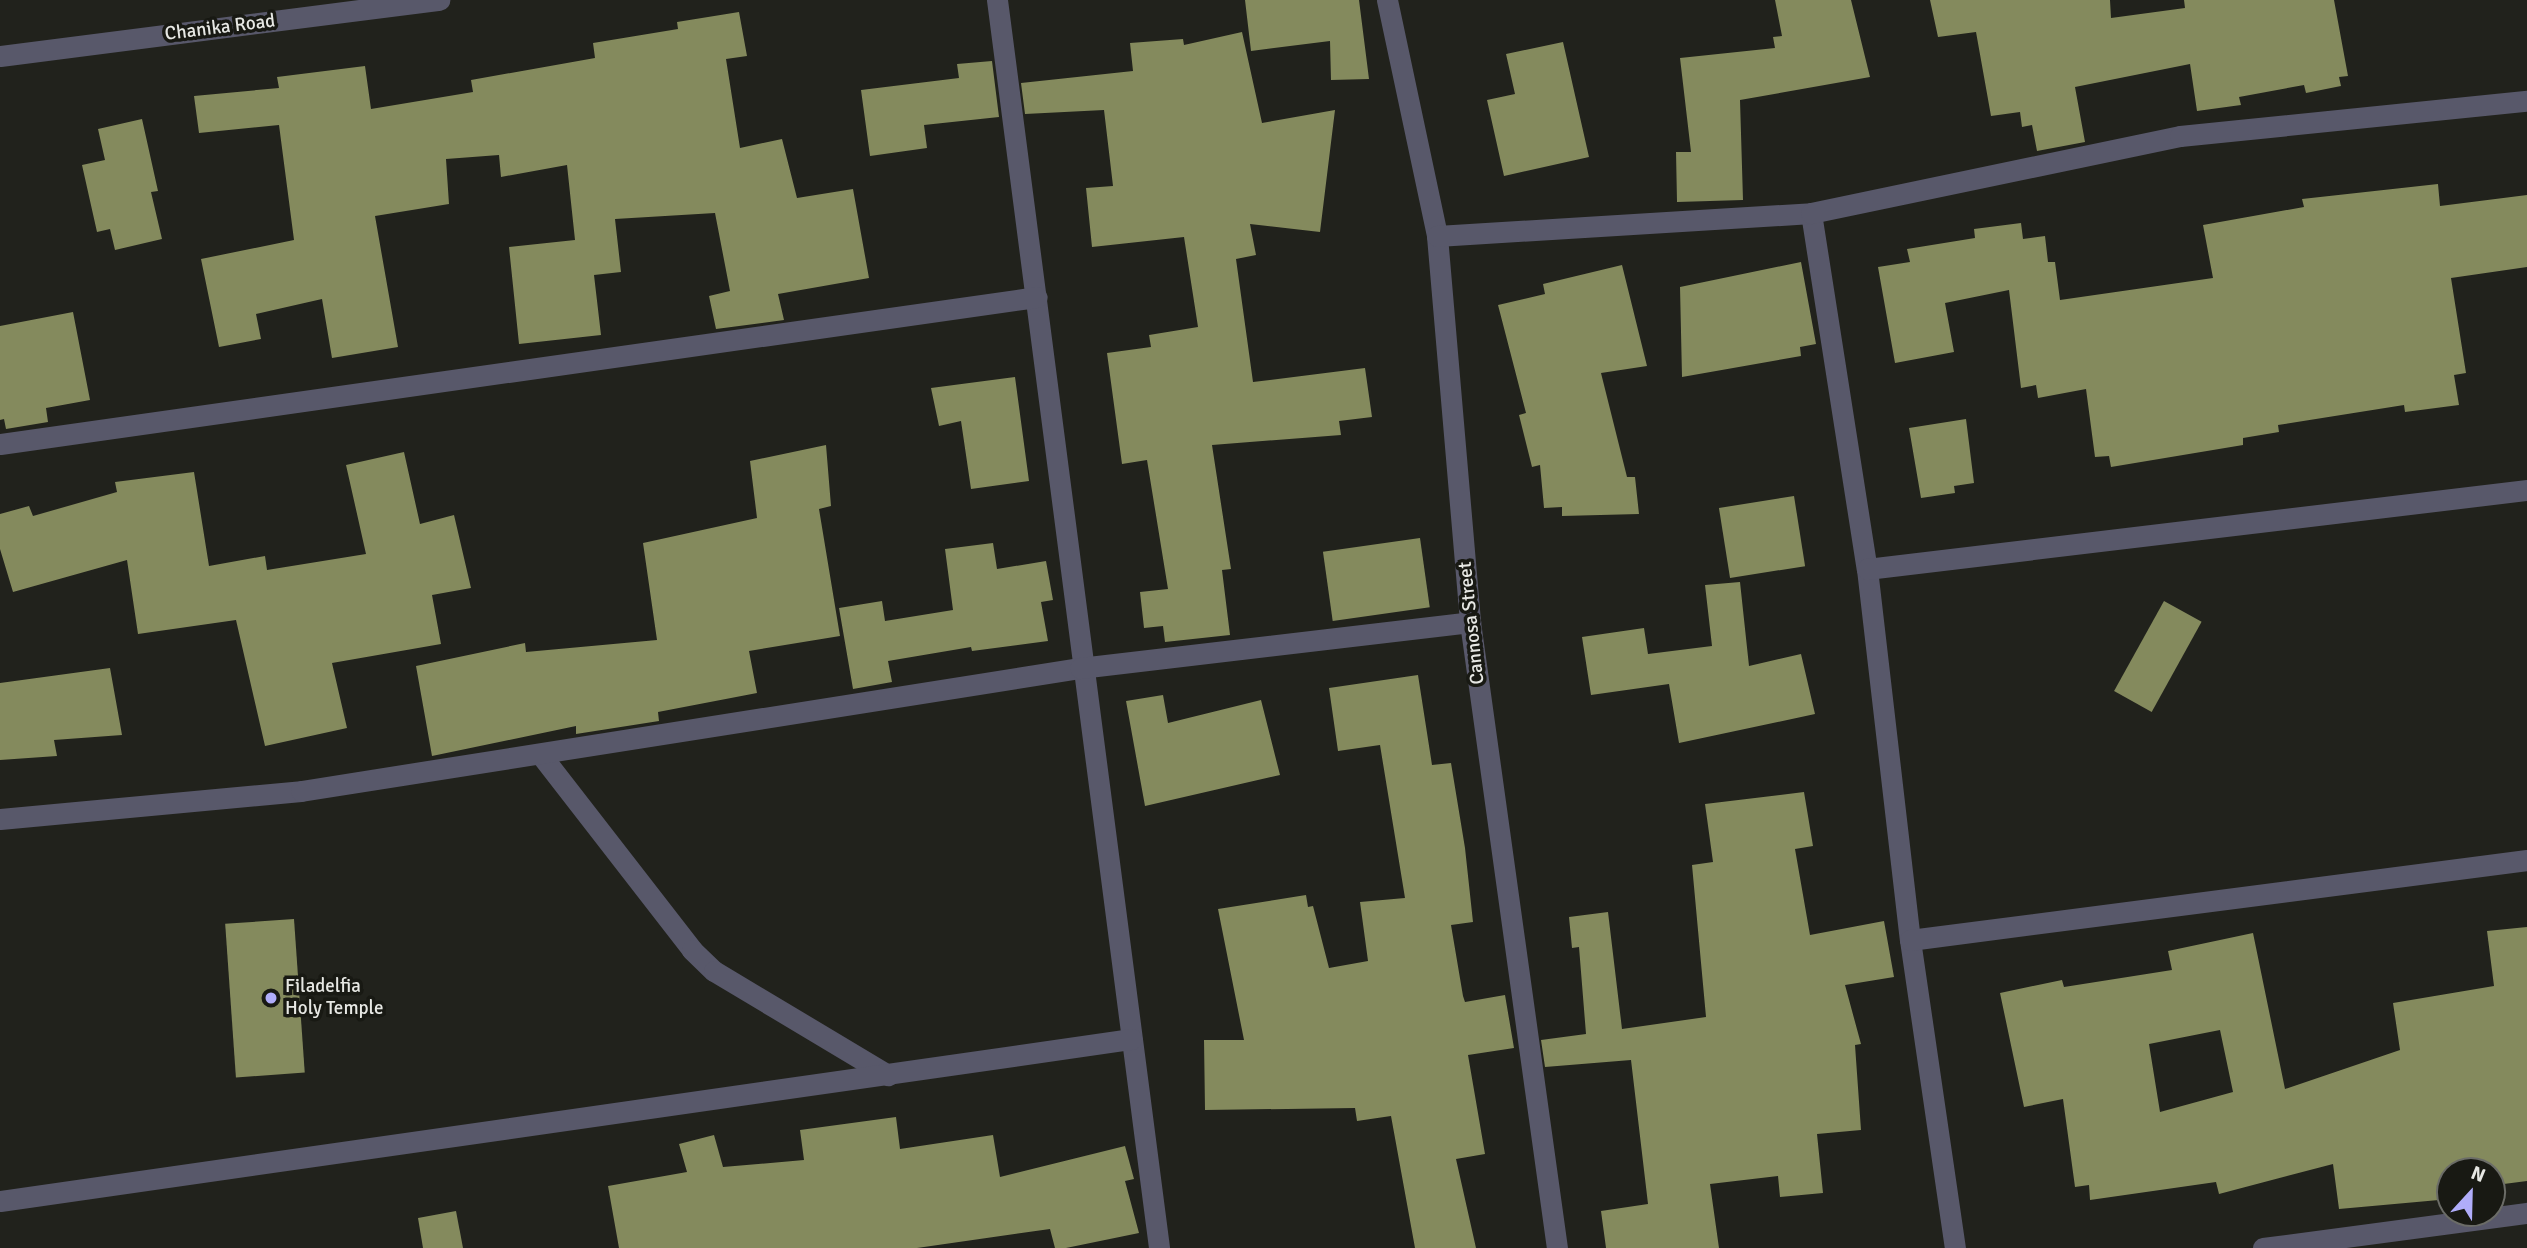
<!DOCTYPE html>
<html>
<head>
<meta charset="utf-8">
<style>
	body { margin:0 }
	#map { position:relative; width:2527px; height:1248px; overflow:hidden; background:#21221c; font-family:Signika,sans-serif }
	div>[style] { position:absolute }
	.building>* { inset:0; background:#848a5d; transform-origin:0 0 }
	.minor>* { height:21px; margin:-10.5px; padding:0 10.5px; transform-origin:10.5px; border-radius:10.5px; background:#58586a }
	.dots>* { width:19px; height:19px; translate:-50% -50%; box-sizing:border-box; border:4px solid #181913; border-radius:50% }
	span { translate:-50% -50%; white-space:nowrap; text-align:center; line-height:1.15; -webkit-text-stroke:7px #181913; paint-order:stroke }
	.street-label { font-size:19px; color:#e7e8e4 }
	.poi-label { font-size:19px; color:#e7e8e4 }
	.left { translate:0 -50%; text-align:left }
	.north { position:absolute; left:2436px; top:1157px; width:70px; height:70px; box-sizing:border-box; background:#181913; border:2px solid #6b6c67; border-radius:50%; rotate:22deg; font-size:19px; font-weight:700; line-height:28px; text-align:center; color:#e7e8e4 }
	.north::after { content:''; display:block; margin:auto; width:24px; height:32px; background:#b0adfa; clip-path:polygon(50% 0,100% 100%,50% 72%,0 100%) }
</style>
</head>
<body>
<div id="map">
	<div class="building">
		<i style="clip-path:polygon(1245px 0,1359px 0,1369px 79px,1331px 80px,1330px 41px,1251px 51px)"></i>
		<i style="clip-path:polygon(1775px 0,1851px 0,1870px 77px,1740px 100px,1743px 200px,1677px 202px,1676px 152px,1691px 152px,1680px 58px,1775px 48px,1773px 37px,1782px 36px)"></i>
		<i style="clip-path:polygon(1930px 0,2110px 0,2111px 18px,2185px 8px,2184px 0,2334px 0,2348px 76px,2339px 77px,2341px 86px,2306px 93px,2304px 85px,2239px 97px,2241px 105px,2197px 111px,2190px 64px,2075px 87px,2085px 142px,2037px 151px,2032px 125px,2022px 127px,2020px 112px,1991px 116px,1976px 32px,1938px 37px)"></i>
		<i style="clip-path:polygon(739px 12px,747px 56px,726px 59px,740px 148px,782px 139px,797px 198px,853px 189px,869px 278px,778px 294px,784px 320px,716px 329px,709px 296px,730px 291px,715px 213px,615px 219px,621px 272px,594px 275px,601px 335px,519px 344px,509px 247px,575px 240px,567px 165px,501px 177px,499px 155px,446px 159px,449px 204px,375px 216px,398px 347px,332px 358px,322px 299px,256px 314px,261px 339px,219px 347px,201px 259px,294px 240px,279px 125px,199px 133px,194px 96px,279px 88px,277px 77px,365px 66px,371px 109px,473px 92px,471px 80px,595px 58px,593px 43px,678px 29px,677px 22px)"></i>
		<i style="clip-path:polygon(1242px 32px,1262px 123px,1335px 110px,1320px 232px,1250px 224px,1256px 255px,1236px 259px,1253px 382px,1365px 368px,1372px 417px,1339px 421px,1341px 435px,1212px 445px,1231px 569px,1222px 570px,1230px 635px,1165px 642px,1163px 626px,1144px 628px,1140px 592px,1168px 589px,1147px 460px,1122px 464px,1107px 353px,1151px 347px,1149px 335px,1198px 327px,1184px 237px,1092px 247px,1086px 188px,1113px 186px,1104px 110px,1025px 114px,1021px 83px,1133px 71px,1130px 43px,1183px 39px,1184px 45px)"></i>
		<i style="clip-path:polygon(1563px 42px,1589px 157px,1504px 176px,1487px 100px,1515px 94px,1506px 54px)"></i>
		<i style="clip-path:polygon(992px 61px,999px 117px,924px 125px,927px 148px,870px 156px,861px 90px,959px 78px,957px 64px)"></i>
		<i style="clip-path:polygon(142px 119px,158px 191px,151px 192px,162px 239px,115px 250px,110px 229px,97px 232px,82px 165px,105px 160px,98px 129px)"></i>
		<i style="clip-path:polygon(2438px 184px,2440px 206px,2527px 195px,2527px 267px,2451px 278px,2466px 373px,2454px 375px,2459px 405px,2405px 412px,2404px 405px,2278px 425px,2279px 432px,2243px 438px,2243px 445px,2111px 467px,2109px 456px,2095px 457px,2086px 389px,2038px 398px,2036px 385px,2021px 388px,2009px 290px,1945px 303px,1954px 352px,1895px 363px,1878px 267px,1910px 262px,1907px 249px,1975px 238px,1974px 229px,2021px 223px,2023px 239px,2045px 236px,2048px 262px,2055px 262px,2060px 300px,2213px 278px,2203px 225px,2304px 207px,2302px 199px)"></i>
		<i style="clip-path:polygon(1801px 262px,1816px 344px,1800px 347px,1801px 356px,1682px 377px,1680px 287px)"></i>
		<i style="clip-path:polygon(1622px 265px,1647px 366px,1601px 373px,1627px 477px,1635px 477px,1639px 514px,1562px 516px,1562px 507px,1544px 508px,1540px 465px,1532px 467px,1519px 415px,1526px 413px,1498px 305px,1545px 294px,1543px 284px)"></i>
		<i style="clip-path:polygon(73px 312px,90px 400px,46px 408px,48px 422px,6px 429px,4px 419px,0 420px,0 326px)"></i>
		<i style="clip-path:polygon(1015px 377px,1029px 481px,971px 489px,961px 421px,939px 426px,931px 388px)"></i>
		<i style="clip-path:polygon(1966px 419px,1974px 483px,1954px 486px,1955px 493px,1921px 498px,1909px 428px)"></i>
		<i style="clip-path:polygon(826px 445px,831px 506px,819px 509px,840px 636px,749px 651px,757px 693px,658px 712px,659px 721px,576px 734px,576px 726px,432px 756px,416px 666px,525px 643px,526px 652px,657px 640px,643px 543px,757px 518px,750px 461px)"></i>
		<i style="clip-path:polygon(404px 452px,420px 524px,454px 515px,471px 588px,432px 595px,441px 644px,332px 663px,347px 728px,265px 746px,236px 620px,138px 634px,127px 560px,13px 592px,0 549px,0 514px,29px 506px,33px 516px,117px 492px,115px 482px,194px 472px,209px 566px,265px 556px,267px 570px,366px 554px,346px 465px)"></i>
		<i style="left:1794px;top:496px;width:71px;height:76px;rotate:81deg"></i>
		<i style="left:1420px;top:538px;width:70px;height:98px;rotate:82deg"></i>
		<i style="clip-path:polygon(993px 543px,997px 569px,1046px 561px,1053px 600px,1041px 602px,1048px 641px,972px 651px,971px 647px,888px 661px,892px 682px,853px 689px,839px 608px,882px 601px,885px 621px,953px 610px,945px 549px)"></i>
		<i style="clip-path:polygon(1740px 582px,1749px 666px,1801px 654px,1815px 714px,1679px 743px,1669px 684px,1591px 695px,1582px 637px,1644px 628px,1648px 654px,1712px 646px,1705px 585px)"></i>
		<i style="left:2164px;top:601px;width:43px;height:103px;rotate:29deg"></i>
		<i style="clip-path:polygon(110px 668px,122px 735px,54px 740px,57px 756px,0 760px,0 683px)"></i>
		<i style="clip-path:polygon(1418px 675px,1432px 765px,1451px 763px,1465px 848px,1473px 922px,1451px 925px,1463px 996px,1465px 1002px,1505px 995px,1514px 1048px,1468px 1055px,1485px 1154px,1456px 1159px,1476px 1248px,1415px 1248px,1391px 1116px,1357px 1121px,1355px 1108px,1205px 1110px,1204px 1040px,1244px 1040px,1218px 909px,1306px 895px,1308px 907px,1313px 906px,1329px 968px,1368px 961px,1360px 902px,1405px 898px,1380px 745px,1338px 751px,1329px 688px)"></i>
		<i style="clip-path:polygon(1163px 695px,1168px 723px,1261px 700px,1280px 775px,1145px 806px,1126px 701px)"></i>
		<i style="clip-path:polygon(1804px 792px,1813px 846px,1795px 849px,1810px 935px,1884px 921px,1894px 977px,1845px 985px,1861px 1044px,1855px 1045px,1861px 1130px,1817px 1134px,1823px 1193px,1780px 1197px,1778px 1176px,1710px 1184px,1719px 1248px,1606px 1248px,1601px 1211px,1648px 1204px,1631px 1060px,1545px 1067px,1541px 1040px,1586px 1034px,1579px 947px,1572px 948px,1569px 917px,1608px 912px,1622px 1029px,1706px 1017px,1692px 865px,1713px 862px,1705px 804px)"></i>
		<i style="left:294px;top:919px;width:154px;height:69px;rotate:86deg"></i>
		<i style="clip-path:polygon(evenodd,2527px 927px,2527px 1181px,2496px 1185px,2497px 1194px,2492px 1194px,2492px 1171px,2450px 1171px,2450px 1199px,2339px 1209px,2333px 1164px,2219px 1194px,2216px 1182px,2090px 1200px,2089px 1185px,2075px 1187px,2063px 1099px,2024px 1107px,2000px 993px,2062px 980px,2064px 987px,2172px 970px,2168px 951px,2253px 933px,2285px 1089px,2400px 1050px,2393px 1003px,2494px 986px,2487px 931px,2527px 927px,2220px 1030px,2233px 1092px,2160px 1112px,2149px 1044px,2220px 1030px)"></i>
		<i style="clip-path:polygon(896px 1117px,900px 1149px,993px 1135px,1000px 1177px,1125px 1146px,1134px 1179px,1125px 1181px,1139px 1233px,1066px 1248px,1055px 1248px,1050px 1229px,917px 1248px,619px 1248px,608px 1186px,687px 1172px,679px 1144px,714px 1135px,723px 1167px,804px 1160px,800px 1130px)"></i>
		<i style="clip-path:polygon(456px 1211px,463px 1248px,423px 1248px,418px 1218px)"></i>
	</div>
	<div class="minor">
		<i style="left:997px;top:0;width:1258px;rotate:82.6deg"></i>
		<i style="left:1387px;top:0;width:241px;rotate:78deg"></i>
		<i style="left:1437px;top:236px;width:387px;rotate:85.1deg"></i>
		<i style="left:1470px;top:622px;width:632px;rotate:82.09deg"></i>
		<i style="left:0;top:56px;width:443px;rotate:-7.3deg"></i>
		<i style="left:1811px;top:213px;width:360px;rotate:81.1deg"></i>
		<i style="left:1867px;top:569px;width:373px;rotate:83.4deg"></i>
		<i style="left:1910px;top:940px;width:311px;rotate:81.7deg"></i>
		<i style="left:1437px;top:236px;width:375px;rotate:-3.5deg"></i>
		<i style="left:1811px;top:213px;width:377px;rotate:-11.8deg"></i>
		<i style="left:2180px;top:136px;width:349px;rotate:-5.8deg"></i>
		<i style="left:0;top:444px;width:1047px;rotate:-8.07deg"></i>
		<i style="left:1867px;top:569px;width:665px;rotate:-6.83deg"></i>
		<i style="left:541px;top:755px;width:247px;rotate:52.2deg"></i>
		<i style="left:692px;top:950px;width:30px;rotate:44deg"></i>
		<i style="left:714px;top:971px;width:203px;rotate:30.9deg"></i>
		<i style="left:0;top:819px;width:302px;rotate:-5.3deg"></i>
		<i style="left:301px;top:791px;width:789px;rotate:-8.97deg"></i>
		<i style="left:1080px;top:668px;width:393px;rotate:-6.7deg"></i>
		<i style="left:1910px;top:940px;width:622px;rotate:-7.39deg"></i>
		<i style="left:0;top:1201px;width:1143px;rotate:-8.15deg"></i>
		<i style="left:2263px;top:1248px;width:266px;rotate:-7.6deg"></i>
	</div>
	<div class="dots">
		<i style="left:271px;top:998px;background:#b0adfa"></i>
	</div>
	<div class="street-label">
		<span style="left:220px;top:28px;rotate:-7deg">Chanika Road</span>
		<span style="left:1472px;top:623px;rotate:-96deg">Cannosa Street</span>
	</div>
	<div class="poi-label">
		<span class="left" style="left:285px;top:998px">Filadelfia<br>Holy Temple</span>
	</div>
	<div class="north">N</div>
</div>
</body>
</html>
